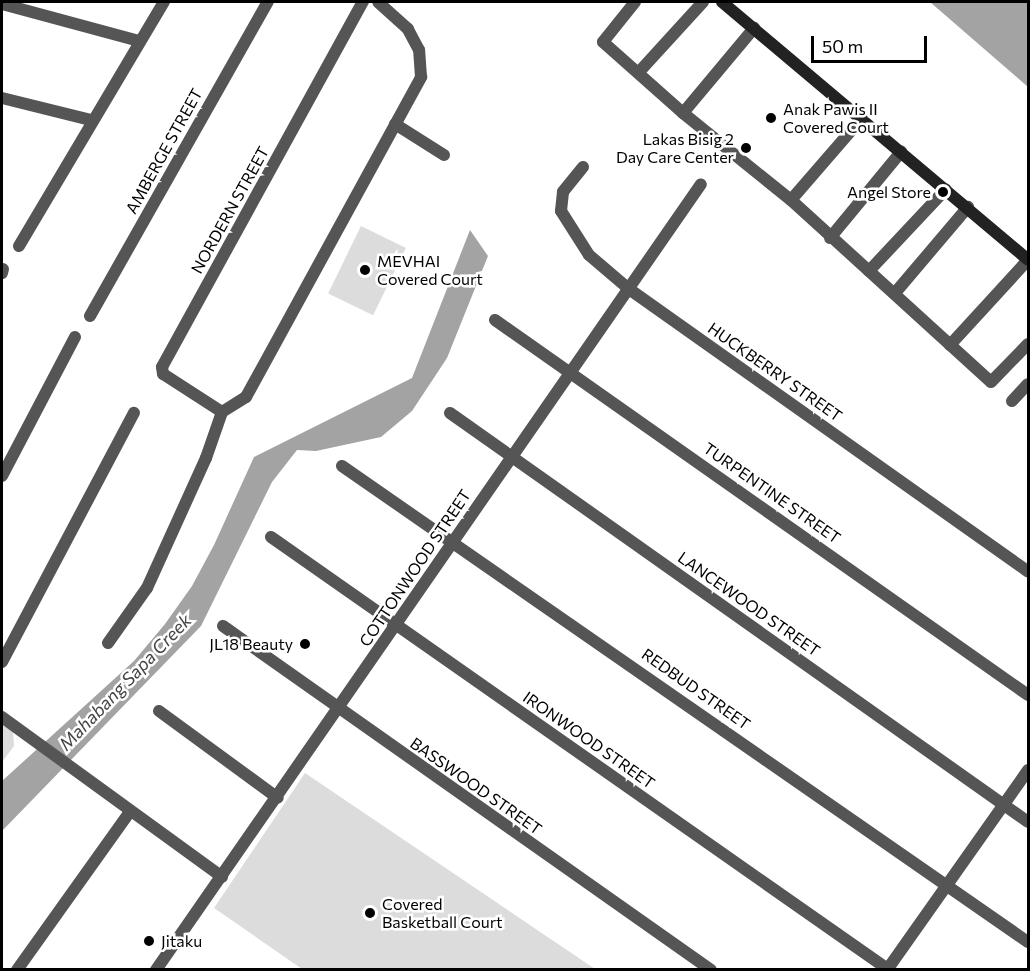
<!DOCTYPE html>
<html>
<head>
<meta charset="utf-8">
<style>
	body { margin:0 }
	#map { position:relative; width:1030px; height:971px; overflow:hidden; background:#fff; font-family:Commissioner,sans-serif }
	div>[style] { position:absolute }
	.green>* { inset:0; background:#dcdcdc; transform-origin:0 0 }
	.water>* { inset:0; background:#a3a3a3 }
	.street>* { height:12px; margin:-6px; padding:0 6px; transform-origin:6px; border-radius:6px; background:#555 }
	.secondary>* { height:12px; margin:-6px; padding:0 6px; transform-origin:6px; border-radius:6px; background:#222 }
	.dots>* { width:16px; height:16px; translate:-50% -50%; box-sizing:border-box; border:3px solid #fff; border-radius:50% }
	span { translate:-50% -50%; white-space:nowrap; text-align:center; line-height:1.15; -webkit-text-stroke:5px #fff; paint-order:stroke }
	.poi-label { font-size:16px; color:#000 }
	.left { translate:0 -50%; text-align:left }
	.right { translate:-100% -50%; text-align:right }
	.street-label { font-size:16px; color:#000 }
	.water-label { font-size:18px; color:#444; font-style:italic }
	.frame { position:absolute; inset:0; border:3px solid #000; pointer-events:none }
	.scale { position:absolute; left:811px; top:36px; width:116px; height:27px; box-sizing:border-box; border:3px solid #000; border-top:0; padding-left:8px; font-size:18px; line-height:21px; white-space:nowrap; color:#000; -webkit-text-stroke:4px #fff; paint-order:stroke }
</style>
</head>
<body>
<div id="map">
	<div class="green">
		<i style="left:361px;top:226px;width:50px;height:75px;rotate:26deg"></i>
		<i style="clip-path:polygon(2px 725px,13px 731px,14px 746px,2px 762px)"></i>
		<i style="clip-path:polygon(305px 773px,595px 969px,302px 969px,214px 908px)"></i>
	</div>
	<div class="water">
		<i style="clip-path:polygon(930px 2px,1028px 2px,1028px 87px)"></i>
		<i style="clip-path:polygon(470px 230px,488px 256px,447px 358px,412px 411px,381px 437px,316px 451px,297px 450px,272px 482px,201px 626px,2px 831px,2px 781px,134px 661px,165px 624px,192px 586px,214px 545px,254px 457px,412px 378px)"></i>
	</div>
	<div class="street">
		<i style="left:635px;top:2px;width:51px;rotate:128.7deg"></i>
		<i style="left:603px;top:42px;width:107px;rotate:41.6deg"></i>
		<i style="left:683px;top:113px;width:139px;rotate:38.9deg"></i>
		<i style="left:791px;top:200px;width:270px;rotate:42.3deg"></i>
		<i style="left:991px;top:382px;width:53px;rotate:-45.8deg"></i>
		<i style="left:2px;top:4px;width:142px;rotate:15.1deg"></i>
		<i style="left:639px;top:72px;width:95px;rotate:-47.6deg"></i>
		<i style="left:2px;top:98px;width:92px;rotate:13.9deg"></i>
		<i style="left:683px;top:113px;width:111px;rotate:-50.1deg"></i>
		<i style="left:395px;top:124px;width:58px;rotate:32.3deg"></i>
		<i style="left:583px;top:167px;width:32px;rotate:129deg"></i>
		<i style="left:563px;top:192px;width:19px;rotate:96deg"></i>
		<i style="left:561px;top:211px;width:52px;rotate:57.5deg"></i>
		<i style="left:589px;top:255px;width:52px;rotate:40.4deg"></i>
		<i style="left:629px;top:289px;width:489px;rotate:35.3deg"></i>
		<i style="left:791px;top:200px;width:108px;rotate:-49.1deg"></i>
		<i style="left:830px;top:238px;width:112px;rotate:-50.5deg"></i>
		<i style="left:19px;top:246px;width:284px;rotate:-59.3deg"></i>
		<i style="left:869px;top:271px;width:112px;rotate:-46.8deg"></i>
		<i style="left:2px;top:273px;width:4px;rotate:-76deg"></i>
		<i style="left:895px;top:293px;width:113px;rotate:-49.7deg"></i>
		<i style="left:90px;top:316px;width:361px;rotate:-60.5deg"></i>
		<i style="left:495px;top:320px;width:652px;rotate:35.13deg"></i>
		<i style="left:950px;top:345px;width:115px;rotate:-47.5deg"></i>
		<i style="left:1012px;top:401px;width:23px;rotate:-47deg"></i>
		<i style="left:222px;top:412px;width:70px;rotate:-147.2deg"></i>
		<i style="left:163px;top:374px;width:7px;rotate:-98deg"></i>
		<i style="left:162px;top:367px;width:417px;rotate:-61.2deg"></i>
		<i style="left:222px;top:412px;width:28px;rotate:-32deg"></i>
		<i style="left:246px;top:397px;width:365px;rotate:-61.3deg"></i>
		<i style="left:421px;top:77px;width:27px;rotate:-94deg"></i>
		<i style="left:419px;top:50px;width:24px;rotate:-118deg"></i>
		<i style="left:408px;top:29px;width:40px;rotate:-138deg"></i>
		<i style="left:450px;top:413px;width:708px;rotate:35.28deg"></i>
		<i style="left:342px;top:466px;width:835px;rotate:34.76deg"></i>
		<i style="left:2px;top:476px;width:157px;rotate:-62.3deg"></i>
		<i style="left:271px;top:537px;width:755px;rotate:35.02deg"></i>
		<i style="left:223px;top:626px;width:597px;rotate:35.18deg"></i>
		<i style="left:108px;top:643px;width:67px;rotate:-54.7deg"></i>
		<i style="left:147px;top:588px;width:143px;rotate:-65.6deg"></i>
		<i style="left:206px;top:458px;width:49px;rotate:-70.8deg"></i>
		<i style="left:2px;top:662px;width:282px;rotate:-62.1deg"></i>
		<i style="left:159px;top:711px;width:147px;rotate:36.2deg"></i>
		<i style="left:2px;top:717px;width:272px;rotate:36deg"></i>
		<i style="left:17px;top:970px;width:193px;rotate:-54.5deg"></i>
		<i style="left:156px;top:970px;width:956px;rotate:-55.26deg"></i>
		<i style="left:887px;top:970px;width:245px;rotate:-54.8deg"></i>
	</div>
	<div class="secondary">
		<i style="left:722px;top:2px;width:400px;rotate:40.1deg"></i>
	</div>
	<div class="dots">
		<i style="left:771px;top:118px;background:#000"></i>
		<i style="left:746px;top:148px;background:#000"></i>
		<i style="left:943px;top:192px;background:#000"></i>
		<i style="left:365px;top:270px;background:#000"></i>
		<i style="left:305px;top:644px;background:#000"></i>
		<i style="left:370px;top:913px;background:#000"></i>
		<i style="left:149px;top:941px;background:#000"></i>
	</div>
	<div class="poi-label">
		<span class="left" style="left:783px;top:118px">Anak Pawis II<br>Covered Court</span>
		<span class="right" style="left:734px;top:148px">Lakas Bisig 2<br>Day Care Center</span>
		<span class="right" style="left:931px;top:192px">Angel Store</span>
		<span class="left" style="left:377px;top:270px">MEVHAI<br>Covered Court</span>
		<span class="right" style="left:293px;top:644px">JL18 Beauty</span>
		<span class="left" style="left:382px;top:913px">Covered<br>Basketball Court</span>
		<span class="left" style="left:161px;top:941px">Jitaku</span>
	</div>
	<div class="street-label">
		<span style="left:164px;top:151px;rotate:-61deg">AMBERGE STREET</span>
		<span style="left:230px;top:210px;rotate:-61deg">NORDERN STREET</span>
		<span style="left:775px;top:372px;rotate:35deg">HUCKBERRY STREET</span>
		<span style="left:772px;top:493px;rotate:35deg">TURPENTINE STREET</span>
		<span style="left:415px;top:568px;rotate:-56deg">COTTONWOOD STREET</span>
		<span style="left:749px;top:604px;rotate:35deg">LANCEWOOD STREET</span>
		<span style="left:696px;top:689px;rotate:35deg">REDBUD STREET</span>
		<span style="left:589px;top:740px;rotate:35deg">IRONWOOD STREET</span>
		<span style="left:476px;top:786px;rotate:35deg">BASSWOOD STREET</span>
	</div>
	<div class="water-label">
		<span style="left:125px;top:682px;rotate:-46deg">Mahabang Sapa Creek</span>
	</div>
	<div class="frame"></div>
	<div class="scale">50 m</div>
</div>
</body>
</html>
